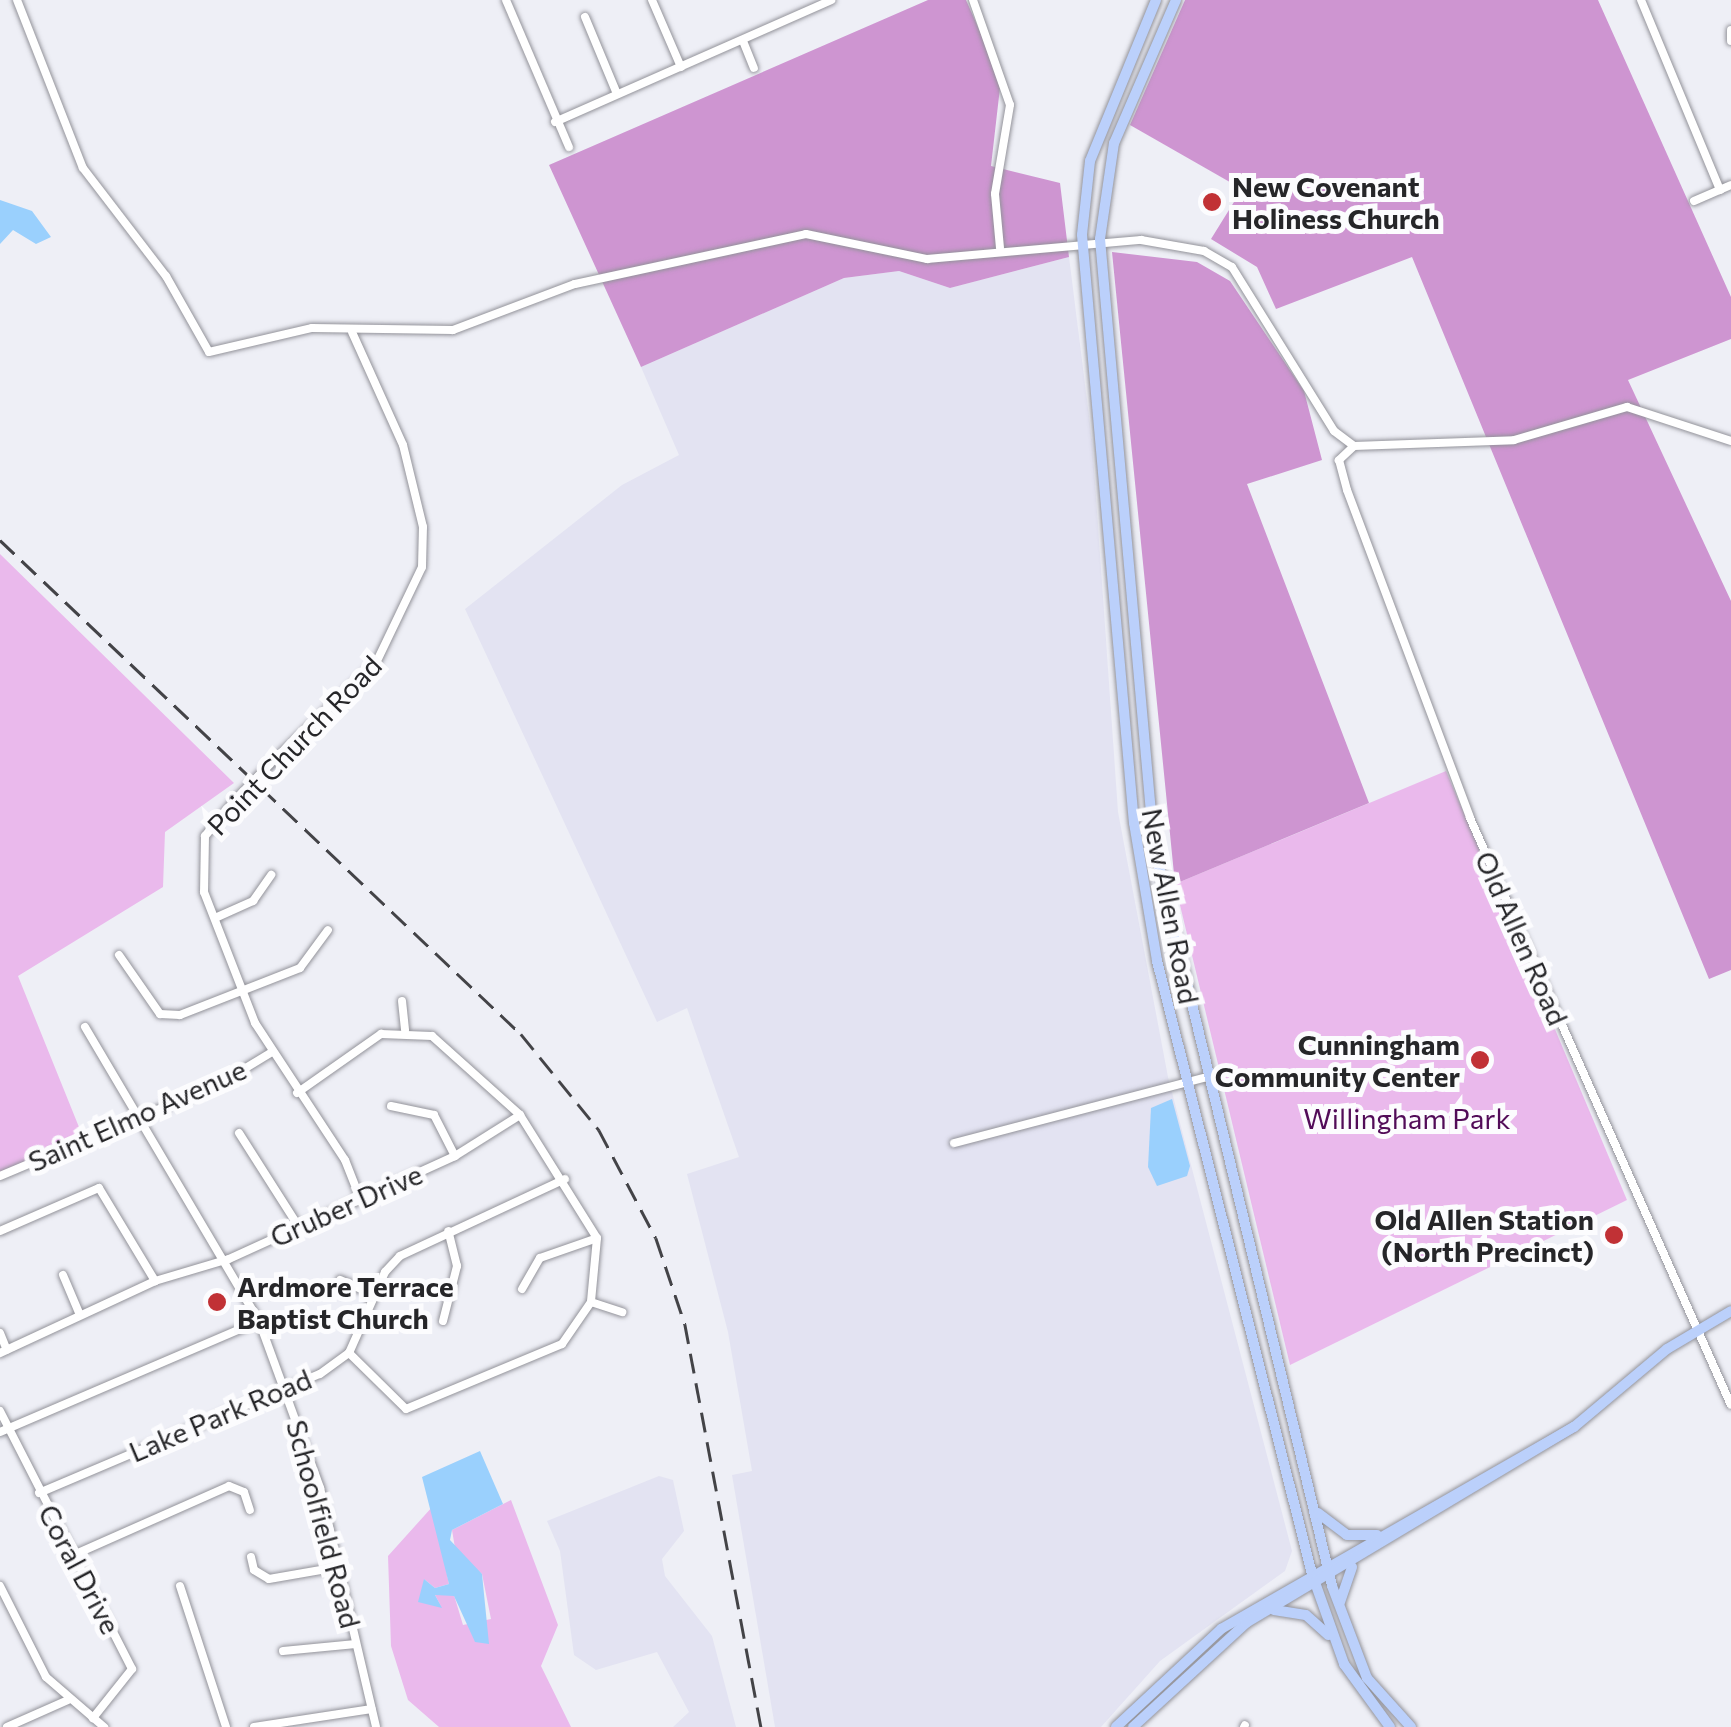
<!DOCTYPE html>
<html>
<head>
<meta charset="utf-8">
<style>
	body { margin:0 }
	#map { position:relative; width:1731px; height:1727px; overflow:hidden; background:#eeeff6; font-family:Commissioner,sans-serif }
	div>[style] { position:absolute }
	.built>* { inset:0; background:#e3e3f2 }
	.green>* { inset:0; background:#eab9ec }
	.forest>* { inset:0; background:#ce95d1 }
	.water>* { inset:0; background:#9ad0fd }
	.roads { filter:drop-shadow(0 0 2px #93939a) drop-shadow(0 0 2px #93939a) }
	.minor>* { height:8px; margin:-4px; padding:0 4px; transform-origin:4px; border-radius:4px; background:#fff }
	.major>* { height:10px; margin:-5px; padding:0 5px; transform-origin:5px; border-radius:5px; background:#bbd0fb }
	.rail>* { height:2.5px; margin-top:-1.25px; transform-origin:0; background:repeating-linear-gradient(90deg,#434347 0 20px,transparent 0 30px) }
	.bridges { filter:drop-shadow(0 0 2px #93939a) drop-shadow(0 0 2px #93939a) }
	.minor-bridge>* { height:8px; margin:-4px; padding:0 4px; transform-origin:4px; border-radius:4px; background:#fff }
	.dots>* { width:28px; height:28px; translate:-50% -50%; box-sizing:border-box; border:5px solid #fcfcfe; border-radius:50% }
	span { translate:-50% -50%; white-space:nowrap; text-align:center; line-height:1.15; -webkit-text-stroke:10px #fcfcfe; paint-order:stroke }
	.poi-label { font-size:28px; color:#262629; font-weight:700 }
	.left { translate:0 -50%; text-align:left }
	.right { translate:-100% -50%; text-align:right }
	.street-label { font-size:28px; color:#262629 }
	.park-label { font-size:28px; color:#520c58 }
</style>
</head>
<body>
<div id="map">
	<div class="built">
		<i style="clip-path:polygon(1069px 257px,1092px 440px,1118px 812px,1168px 1077px,1292px 1551px,1285px 1571px,1160px 1661px,1101px 1727px,775px 1727px,732px 1475px,752px 1471px,728px 1332px,687px 1174px,739px 1157px,687px 1008px,657px 1022px,465px 609px,622px 485px,679px 455px,641px 367px,844px 278px,899px 271px,950px 288px)"></i>
		<i style="clip-path:polygon(659px 1476px,673px 1480px,684px 1531px,662px 1559px,665px 1576px,712px 1636px,736px 1727px,673px 1727px,689px 1712px,657px 1652px,596px 1670px,574px 1655px,560px 1551px,547px 1521px)"></i>
	</div>
	<div class="green">
		<i style="clip-path:polygon(0 554px,234px 783px,165px 832px,163px 887px,18px 976px,83px 1137px,0 1172px)"></i>
		<i style="clip-path:polygon(1446px 771px,1627px 1200px,1290px 1365px,1175px 884px)"></i>
		<i style="clip-path:polygon(511px 1500px,558px 1625px,541px 1666px,571px 1727px,439px 1727px,408px 1700px,391px 1646px,388px 1556px,433px 1506px,449px 1584px,435px 1588px,424px 1579px,441px 1606px,435px 1595px,454px 1595px,463px 1625px,491px 1619px,482px 1574px,456px 1554px,452px 1530px)"></i>
	</div>
	<div class="forest">
		<i style="clip-path:polygon(928px 0,966px 0,1001px 79px,991px 166px,1060px 183px,1069px 257px,950px 288px,899px 271px,844px 278px,641px 367px,549px 165px)"></i>
		<i style="clip-path:polygon(1185px 0,1598px 0,1731px 297px,1731px 339px,1628px 380px,1731px 601px,1731px 970px,1709px 979px,1412px 257px,1276px 309px,1257px 267px,1211px 239px,1242px 189px,1130px 125px)"></i>
		<i style="clip-path:polygon(1112px 252px,1197px 262px,1230px 281px,1304px 391px,1322px 460px,1247px 484px,1369px 803px,1175px 884px)"></i>
	</div>
	<div class="water">
		<i style="clip-path:polygon(0 200px,32px 211px,51px 237px,36px 244px,13px 230px,0 244px)"></i>
		<i style="clip-path:polygon(1172px 1099px,1190px 1166px,1187px 1176px,1157px 1186px,1148px 1167px,1151px 1108px)"></i>
		<i style="clip-path:polygon(480px 1451px,503px 1504px,452px 1530px,450px 1540px,482px 1574px,489px 1644px,475px 1642px,454px 1596px,435px 1595px,442px 1608px,418px 1602px,424px 1579px,435px 1588px,449px 1584px,422px 1477px)"></i>
	</div>
	<div class="roads">
		<div class="minor">
			<i style="left:17px;top:0;width:180px;rotate:68.6deg"></i>
			<i style="left:83px;top:168px;width:136px;rotate:52.5deg"></i>
			<i style="left:166px;top:276px;width:87px;rotate:60.5deg"></i>
			<i style="left:209px;top:352px;width:106px;rotate:-13.1deg"></i>
			<i style="left:312px;top:328px;width:141px;rotate:0.8deg"></i>
			<i style="left:453px;top:330px;width:130px;rotate:-20.7deg"></i>
			<i style="left:575px;top:284px;width:236px;rotate:-12.2deg"></i>
			<i style="left:806px;top:234px;width:124px;rotate:11.7deg"></i>
			<i style="left:927px;top:259px;width:215px;rotate:-5.1deg"></i>
			<i style="left:1141px;top:240px;width:64px;rotate:9.9deg"></i>
			<i style="left:1204px;top:251px;width:32px;rotate:30deg"></i>
			<i style="left:1232px;top:267px;width:193px;rotate:58.1deg"></i>
			<i style="left:1334px;top:431px;width:25px;rotate:37deg"></i>
			<i style="left:1354px;top:446px;width:160px;rotate:-2.1deg"></i>
			<i style="left:1514px;top:440px;width:118px;rotate:-16.3deg"></i>
			<i style="left:1627px;top:407px;width:109px;rotate:18.1deg"></i>
			<i style="left:506px;top:0;width:160px;rotate:66.8deg"></i>
			<i style="left:652px;top:0;width:73px;rotate:66.6deg"></i>
			<i style="left:973px;top:0;width:111px;rotate:70.6deg"></i>
			<i style="left:1010px;top:105px;width:90px;rotate:99.6deg"></i>
			<i style="left:995px;top:194px;width:54px;rotate:84.7deg"></i>
			<i style="left:1641px;top:0;width:206px;rotate:67.4deg"></i>
			<i style="left:585px;top:17px;width:83px;rotate:67.4deg"></i>
			<i style="left:1731px;top:30px;width:11px;rotate:90deg"></i>
			<i style="left:743px;top:41px;width:29px;rotate:68deg"></i>
			<i style="left:555px;top:122px;width:302px;rotate:-23.8deg"></i>
			<i style="left:1694px;top:201px;width:40px;rotate:-23.4deg"></i>
			<i style="left:1354px;top:446px;width:21px;rotate:137deg"></i>
			<i style="left:1339px;top:460px;width:31px;rotate:75deg"></i>
			<i style="left:1347px;top:490px;width:350px;rotate:69.4deg"></i>
			<i style="left:1470px;top:818px;width:642px;rotate:66.03deg"></i>
			<i style="left:270px;top:764px;width:146px;rotate:-43.6deg"></i>
			<i style="left:376px;top:663px;width:106px;rotate:-64.4deg"></i>
			<i style="left:422px;top:567px;width:40px;rotate:-88.6deg"></i>
			<i style="left:423px;top:527px;width:84px;rotate:-103.7deg"></i>
			<i style="left:403px;top:445px;width:124px;rotate:-114.3deg"></i>
			<i style="left:235px;top:800px;width:47px;rotate:129.8deg"></i>
			<i style="left:205px;top:836px;width:56px;rotate:91deg"></i>
			<i style="left:204px;top:892px;width:141px;rotate:68.7deg"></i>
			<i style="left:255px;top:1023px;width:164px;rotate:56.7deg"></i>
			<i style="left:345px;top:1160px;width:41px;rotate:68.5deg"></i>
			<i style="left:215px;top:918px;width:42px;rotate:-24.1deg"></i>
			<i style="left:253px;top:901px;width:32px;rotate:-55deg"></i>
			<i style="left:119px;top:955px;width:72px;rotate:55.2deg"></i>
			<i style="left:160px;top:1014px;width:20px;rotate:3deg"></i>
			<i style="left:180px;top:1015px;width:129px;rotate:-21.4deg"></i>
			<i style="left:300px;top:968px;width:47px;rotate:-53.6deg"></i>
			<i style="left:402px;top:1001px;width:29px;rotate:84deg"></i>
			<i style="left:85px;top:1027px;width:342px;rotate:59.4deg"></i>
			<i style="left:259px;top:1321px;width:178px;rotate:69.9deg"></i>
			<i style="left:320px;top:1488px;width:245px;rotate:76.8deg"></i>
			<i style="left:297px;top:1093px;width:103px;rotate:-35.1deg"></i>
			<i style="left:381px;top:1034px;width:51px;rotate:2.2deg"></i>
			<i style="left:432px;top:1036px;width:118px;rotate:41.9deg"></i>
			<i style="left:520px;top:1115px;width:145px;rotate:58deg"></i>
			<i style="left:597px;top:1238px;width:64px;rotate:95.4deg"></i>
			<i style="left:591px;top:1302px;width:51px;rotate:124.6deg"></i>
			<i style="left:562px;top:1344px;width:169px;rotate:157.4deg"></i>
			<i style="left:406px;top:1409px;width:80px;rotate:-135.5deg"></i>
			<i style="left:391px;top:1106px;width:44px;rotate:11.8deg"></i>
			<i style="left:434px;top:1115px;width:46px;rotate:62.9deg"></i>
			<i style="left:239px;top:1133px;width:108px;rotate:57.5deg"></i>
			<i style="left:954px;top:1143px;width:261px;rotate:-14.6deg"></i>
			<i style="left:0;top:1176px;width:240px;rotate:-22.8deg"></i>
			<i style="left:221px;top:1083px;width:60px;rotate:-31.3deg"></i>
			<i style="left:0;top:1231px;width:108px;rotate:-23.5deg"></i>
			<i style="left:99px;top:1188px;width:109px;rotate:58.9deg"></i>
			<i style="left:63px;top:1275px;width:43px;rotate:67deg"></i>
			<i style="left:340px;top:1280px;width:36px;rotate:23deg"></i>
			<i style="left:522px;top:1289px;width:36px;rotate:-60deg"></i>
			<i style="left:540px;top:1258px;width:60px;rotate:-19.3deg"></i>
			<i style="left:591px;top:1302px;width:33px;rotate:18deg"></i>
			<i style="left:443px;top:1321px;width:57px;rotate:-75.7deg"></i>
			<i style="left:457px;top:1266px;width:36px;rotate:-104deg"></i>
			<i style="left:0;top:1333px;width:18px;rotate:68deg"></i>
			<i style="left:0;top:1353px;width:171px;rotate:-24.9deg"></i>
			<i style="left:155px;top:1281px;width:77px;rotate:-16.6deg"></i>
			<i style="left:229px;top:1259px;width:248px;rotate:-24.5deg"></i>
			<i style="left:455px;top:1156px;width:77px;rotate:-32.2deg"></i>
			<i style="left:0;top:1411px;width:290px;rotate:62.9deg"></i>
			<i style="left:132px;top:1669px;width:63px;rotate:128.5deg"></i>
			<i style="left:0;top:1432px;width:282px;rotate:-23.2deg"></i>
			<i style="left:39px;top:1493px;width:305px;rotate:-23deg"></i>
			<i style="left:320px;top:1374px;width:36px;rotate:-36deg"></i>
			<i style="left:349px;top:1353px;width:89px;rotate:-66deg"></i>
			<i style="left:385px;top:1272px;width:22px;rotate:-47deg"></i>
			<i style="left:400px;top:1256px;width:182px;rotate:-25deg"></i>
			<i style="left:69px;top:1557px;width:175px;rotate:-23.9deg"></i>
			<i style="left:229px;top:1486px;width:16px;rotate:22deg"></i>
			<i style="left:244px;top:1492px;width:19px;rotate:72deg"></i>
			<i style="left:251px;top:1557px;width:13px;rotate:77deg"></i>
			<i style="left:254px;top:1570px;width:17px;rotate:31deg"></i>
			<i style="left:269px;top:1579px;width:70px;rotate:-9.9deg"></i>
			<i style="left:0;top:1586px;width:102px;rotate:63.2deg"></i>
			<i style="left:46px;top:1677px;width:77px;rotate:40.8deg"></i>
			<i style="left:180px;top:1586px;width:148px;rotate:71.9deg"></i>
			<i style="left:283px;top:1651px;width:73px;rotate:-5.5deg"></i>
			<i style="left:7px;top:1727px;width:67px;rotate:-23.9deg"></i>
			<i style="left:254px;top:1727px;width:119px;rotate:-8.7deg"></i>
			<i style="left:1244px;top:1727px;width:2px;rotate:-63deg"></i>
		</div>
		<div class="major">
			<i style="left:1156px;top:0;width:174px;rotate:112.3deg"></i>
			<i style="left:1090px;top:161px;width:74px;rotate:96.2deg"></i>
			<i style="left:1082px;top:235px;width:590px;rotate:84.95deg"></i>
			<i style="left:1134px;top:823px;width:140px;rotate:80.5deg"></i>
			<i style="left:1157px;top:961px;width:632px;rotate:75.81deg"></i>
			<i style="left:1312px;top:1574px;width:96px;rotate:70.4deg"></i>
			<i style="left:1344px;top:1664px;width:78px;rotate:53.9deg"></i>
			<i style="left:1176px;top:0;width:156px;rotate:113.4deg"></i>
			<i style="left:1114px;top:143px;width:97px;rotate:98.3deg"></i>
			<i style="left:1100px;top:239px;width:609px;rotate:84.92deg"></i>
			<i style="left:1154px;top:846px;width:761px;rotate:76.47deg"></i>
			<i style="left:1332px;top:1586px;width:98px;rotate:69.2deg"></i>
			<i style="left:1367px;top:1678px;width:66px;rotate:48.1deg"></i>
			<i style="left:1318px;top:1513px;width:36px;rotate:37deg"></i>
			<i style="left:1347px;top:1535px;width:30px"></i>
			<i style="left:1340px;top:1602px;width:37px;rotate:-71deg"></i>
			<i style="left:1274px;top:1610px;width:32px;rotate:9deg"></i>
			<i style="left:1306px;top:1615px;width:30px;rotate:42deg"></i>
			<i style="left:1116px;top:1727px;width:144px;rotate:-43deg"></i>
			<i style="left:1221px;top:1629px;width:407px;rotate:-29.8deg"></i>
			<i style="left:1574px;top:1427px;width:121px;rotate:-40deg"></i>
			<i style="left:1667px;top:1349px;width:74px;rotate:-30.7deg"></i>
			<i style="left:1133px;top:1727px;width:154px;rotate:-42.6deg"></i>
			<i style="left:1246px;top:1623px;width:382px;rotate:-30.9deg"></i>
		</div>
	</div>
	<div class="rail">
		<i style="left:0;top:540px;width:718px;rotate:43.48deg"></i>
		<i style="left:521px;top:1034px;width:124px;rotate:50.9deg"></i>
		<i style="left:599px;top:1130px;width:122px;rotate:62.2deg"></i>
		<i style="left:656px;top:1238px;width:91px;rotate:71.4deg"></i>
		<i style="left:685px;top:1324px;width:410px;rotate:79.3deg"></i>
	</div>
	<div class="bridges">
		<div class="minor-bridge">
			<i style="left:235px;top:800px;width:50px;rotate:-45.8deg"></i>
		</div>
	</div>
	<div class="dots">
		<i style="left:1212px;top:202px;background:#c13135"></i>
		<i style="left:1480px;top:1060px;background:#c13135"></i>
		<i style="left:1614px;top:1235px;background:#c13135"></i>
		<i style="left:217px;top:1302px;background:#c13135"></i>
	</div>
	<div class="poi-label">
		<span class="left" style="left:1232px;top:202px">New Covenant<br>Holiness Church</span>
		<span class="right" style="left:1460px;top:1060px">Cunningham<br>Community Center</span>
		<span class="right" style="left:1594px;top:1235px">Old Allen Station<br>(North Precinct)</span>
		<span class="left" style="left:237px;top:1302px">Ardmore Terrace<br>Baptist Church</span>
	</div>
	<div class="street-label">
		<span style="left:294px;top:745px;rotate:-46deg">Point Church Road</span>
		<span style="left:1171px;top:906px;rotate:79deg">New Allen Road</span>
		<span style="left:1522px;top:938px;rotate:66deg">Old Allen Road</span>
		<span style="left:137px;top:1115px;rotate:-24deg">Saint Elmo Avenue</span>
		<span style="left:346px;top:1205px;rotate:-24deg">Gruber Drive</span>
		<span style="left:220px;top:1415px;rotate:-23deg">Lake Park Road</span>
		<span style="left:324px;top:1524px;rotate:75deg">Schoolfield Road</span>
		<span style="left:80px;top:1569px;rotate:62deg">Coral Drive</span>
	</div>
	<div class="park-label">
		<span style="left:1407px;top:1118px">Willingham Park</span>
	</div>
</div>
</body>
</html>
